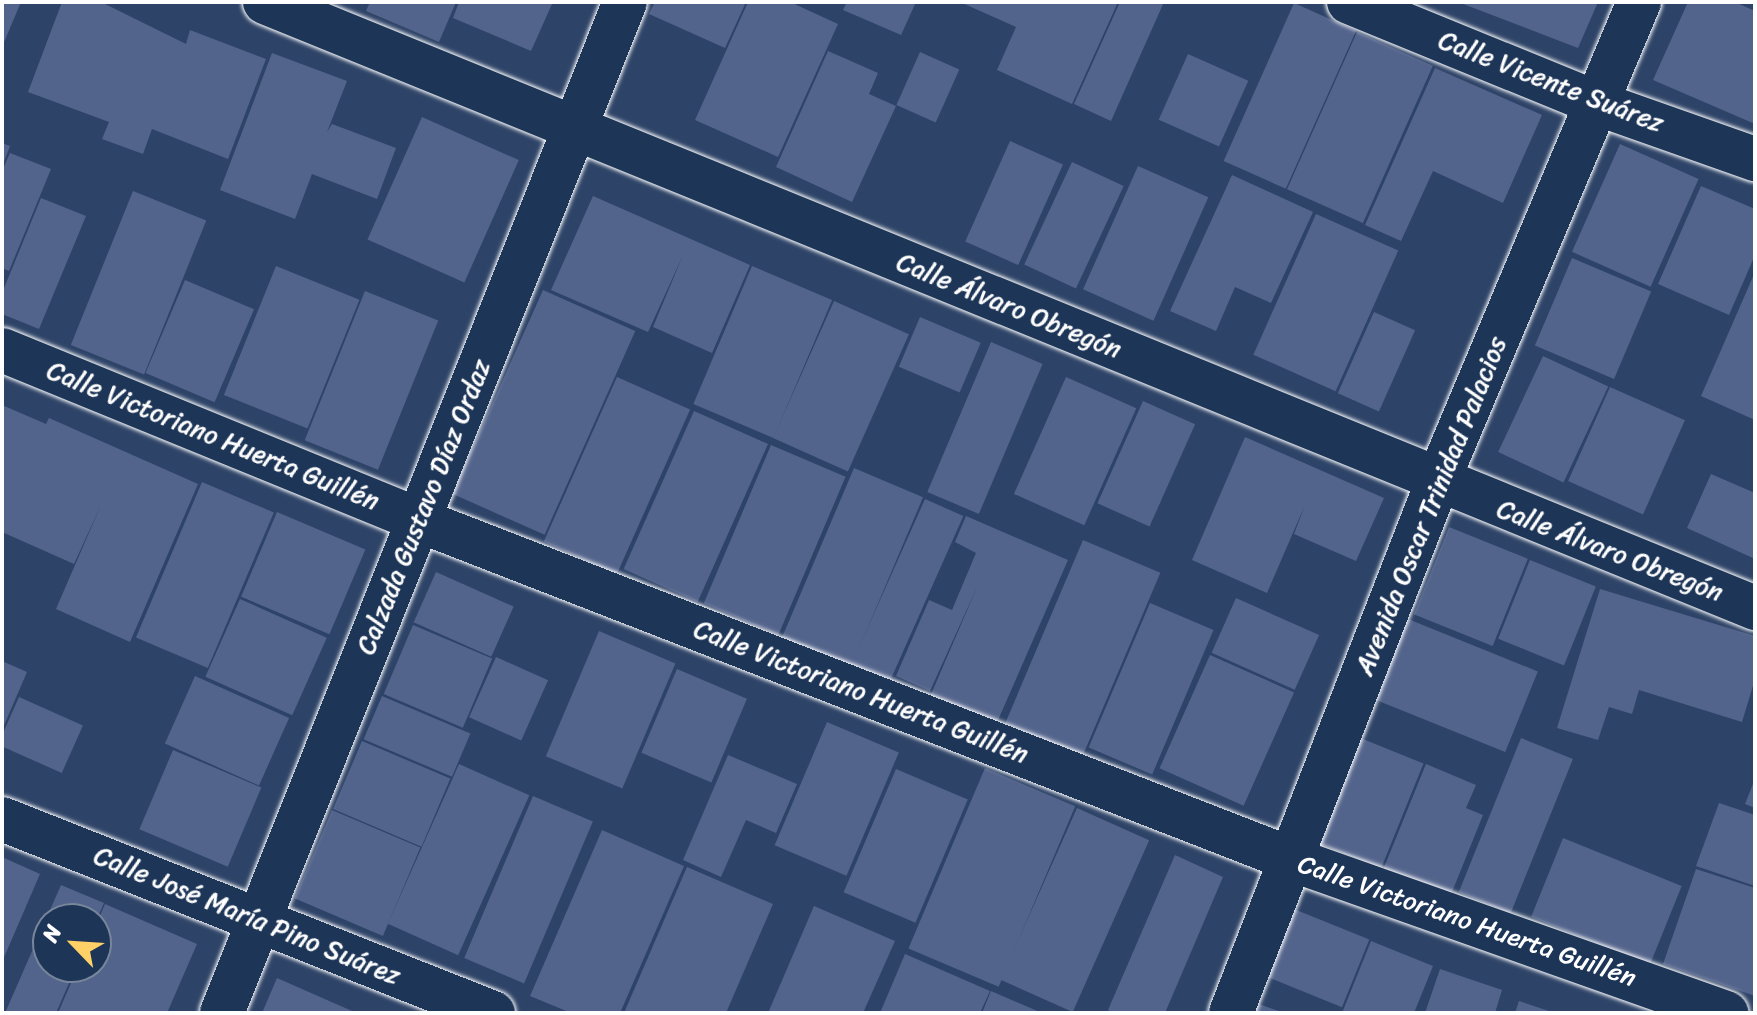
<!DOCTYPE html>
<html>
<head>
<meta charset="utf-8">
<style>
	body { margin:0 }
	#map { position:relative; width:1757px; height:1015px; overflow:hidden; background:#2d4367; font-family:Sriracha,sans-serif }
	div>[style] { position:absolute }
	.building>* { inset:0; background:#53648c; transform-origin:0 0 }
	.roads { filter:drop-shadow(0 0 2px #fff) drop-shadow(0 0 2px #fff) }
	.minor>* { height:44px; margin:-22px; padding:0 22px; transform-origin:22px; border-radius:22px; background:#1d3557 }
	.tertiary>* { height:44px; margin:-22px; padding:0 22px; transform-origin:22px; border-radius:22px; background:#1d3557 }
	span { translate:-50% -50%; white-space:nowrap; text-align:center; line-height:1.15; -webkit-text-stroke:6px #1d3557; paint-order:stroke }
	.street-label { font-size:26px; color:#fff }
	.frame { position:absolute; inset:0; border:4px solid #fff; pointer-events:none }
	.north { position:absolute; left:32px; top:903px; width:80px; height:80px; box-sizing:border-box; background:#1d3557; border:2px solid #77869a; border-radius:50%; rotate:295deg; font-size:22px; font-weight:700; line-height:32px; text-align:center; color:#fff }
	.north::after { content:''; display:block; margin:auto; width:28px; height:36px; background:#ffd166; clip-path:polygon(50% 0,100% 100%,50% 72%,0 100%) }
</style>
</head>
<body>
<div id="map">
	<div class="building">
		<i style="clip-path:polygon(2px 2px,21px 2px,2px 47px)"></i>
		<i style="clip-path:polygon(62px 2px,101px 2px,186px 44px,190px 30px,266px 59px,228px 159px,152px 129px,143px 154px,102px 139px,109px 122px,28px 92px)"></i>
		<i style="clip-path:polygon(370px 2px,456px 2px,439px 42px,366px 11px)"></i>
		<i style="clip-path:polygon(459px 2px,547px 2px,552px 4px,531px 51px,453px 18px)"></i>
		<i style="clip-path:polygon(655px 2px,746px 2px,725px 48px,649px 14px)"></i>
		<i style="clip-path:polygon(748px 2px,790px 2px,838px 24px,778px 157px,695px 120px)"></i>
		<i style="clip-path:polygon(847px 2px,916px 2px,901px 35px,843px 10px)"></i>
		<i style="clip-path:polygon(960px 2px,1118px 2px,1072px 104px,997px 70px,1016px 27px)"></i>
		<i style="clip-path:polygon(1120px 2px,1164px 2px,1111px 121px,1074px 104px)"></i>
		<i style="clip-path:polygon(1458px 2px,1598px 2px,1578px 48px)"></i>
		<i style="clip-path:polygon(1688px 2px,1735px 2px,1755px 11px,1755px 124px,1653px 80px)"></i>
		<i style="left:1294px;top:3px;width:68px;height:173px;rotate:24deg"></i>
		<i style="left:1357px;top:32px;width:83px;height:172px;rotate:24deg"></i>
		<i style="clip-path:polygon(828px 51px,878px 73px,869px 94px,896px 106px,852px 202px,776px 167px)"></i>
		<i style="left:920px;top:52px;width:43px;height:58px;rotate:24deg"></i>
		<i style="clip-path:polygon(272px 53px,347px 81px,327px 132px,332px 124px,396px 148px,377px 199px,312px 174px,295px 219px,220px 190px)"></i>
		<i style="left:1188px;top:54px;width:66px;height:72px;rotate:24deg"></i>
		<i style="clip-path:polygon(1435px 68px,1542px 115px,1503px 203px,1433px 171px,1401px 241px,1365px 225px)"></i>
		<i style="left:422px;top:117px;width:106px;height:134px;rotate:24deg"></i>
		<i style="left:1010px;top:141px;width:58px;height:110px;rotate:24deg"></i>
		<i style="clip-path:polygon(2px 143px,10px 146px,2px 167px)"></i>
		<i style="left:1620px;top:144px;width:86px;height:118px;rotate:24deg"></i>
		<i style="clip-path:polygon(10px 153px,51px 169px,9px 271px,2px 268px,2px 171px)"></i>
		<i style="left:1072px;top:162px;width:57px;height:113px;rotate:25deg"></i>
		<i style="left:1138px;top:166px;width:77px;height:135px;rotate:24deg"></i>
		<i style="clip-path:polygon(1232px 175px,1313px 212px,1271px 303px,1235px 287px,1216px 331px,1170px 311px)"></i>
		<i style="clip-path:polygon(1701px 186px,1755px 209px,1755px 255px,1729px 315px,1658px 284px)"></i>
		<i style="left:133px;top:191px;width:79px;height:166px;rotate:22deg"></i>
		<i style="clip-path:polygon(593px 196px,750px 265px,712px 353px,653px 327px,683px 255px,648px 332px,551px 290px)"></i>
		<i style="clip-path:polygon(41px 198px,86px 216px,39px 329px,2px 314px,2px 293px)"></i>
		<i style="left:1316px;top:214px;width:90px;height:154px;rotate:24deg"></i>
		<i style="left:1572px;top:258px;width:86px;height:95px;rotate:23deg"></i>
		<i style="left:276px;top:266px;width:90px;height:139px;rotate:22deg"></i>
		<i style="left:752px;top:266px;width:87px;height:150px;rotate:23deg"></i>
		<i style="clip-path:polygon(1755px 272px,1755px 420px,1701px 396px)"></i>
		<i style="left:185px;top:280px;width:75px;height:101px;rotate:23deg"></i>
		<i style="left:543px;top:290px;width:101px;height:223px;rotate:24deg"></i>
		<i style="left:365px;top:291px;width:79px;height:161px;rotate:22deg"></i>
		<i style="left:834px;top:301px;width:82px;height:150px;rotate:24deg"></i>
		<i style="left:1374px;top:312px;width:45px;height:89px;rotate:24deg"></i>
		<i style="left:920px;top:317px;width:66px;height:54px;rotate:23deg"></i>
		<i style="left:991px;top:342px;width:56px;height:163px;rotate:23deg"></i>
		<i style="left:1543px;top:356px;width:72px;height:106px;rotate:25deg"></i>
		<i style="left:617px;top:377px;width:80px;height:180px;rotate:24deg"></i>
		<i style="left:1066px;top:377px;width:77px;height:128px;rotate:24deg"></i>
		<i style="left:1610px;top:387px;width:82px;height:103px;rotate:24deg"></i>
		<i style="left:1143px;top:401px;width:57px;height:112px;rotate:24deg"></i>
		<i style="clip-path:polygon(2px 405px,46px 424px,49px 418px,198px 484px,130px 642px,56px 609px,101px 505px,74px 564px,2px 532px)"></i>
		<i style="left:694px;top:411px;width:81px;height:173px;rotate:24deg"></i>
		<i style="clip-path:polygon(1245px 437px,1384px 498px,1356px 561px,1294px 534px,1305px 505px,1267px 593px,1192px 560px)"></i>
		<i style="left:771px;top:445px;width:81px;height:172px;rotate:23deg"></i>
		<i style="left:854px;top:468px;width:75px;height:184px;rotate:23deg"></i>
		<i style="clip-path:polygon(1711px 474px,1755px 493px,1755px 559px,1687px 528px)"></i>
		<i style="left:202px;top:482px;width:78px;height:169px;rotate:23deg"></i>
		<i style="left:925px;top:499px;width:42px;height:184px;rotate:24deg"></i>
		<i style="left:277px;top:512px;width:96px;height:92px;rotate:23deg"></i>
		<i style="clip-path:polygon(966px 516px,1068px 560px,995px 727px,929px 699px,978px 585px,930px 691px,896px 676px,929px 600px,952px 610px,976px 553px,955px 542px)"></i>
		<i style="left:1449px;top:527px;width:85px;height:94px;rotate:22deg"></i>
		<i style="left:1083px;top:540px;width:84px;height:199px;rotate:23deg"></i>
		<i style="left:1530px;top:560px;width:71px;height:85px;rotate:22deg"></i>
		<i style="left:436px;top:572px;width:85px;height:55px;rotate:24deg"></i>
		<i style="clip-path:polygon(1600px 589px,1755px 636px,1755px 679px,1742px 722px,1639px 690px,1632px 714px,1609px 707px,1598px 740px,1557px 728px)"></i>
		<i style="left:1236px;top:598px;width:91px;height:60px;rotate:24deg"></i>
		<i style="left:240px;top:599px;width:95px;height:85px;rotate:24deg"></i>
		<i style="left:1150px;top:603px;width:69px;height:157px;rotate:23deg"></i>
		<i style="left:1408px;top:619px;width:140px;height:87px;rotate:22deg"></i>
		<i style="left:413px;top:625px;width:86px;height:75px;rotate:23deg"></i>
		<i style="left:599px;top:631px;width:83px;height:136px;rotate:23deg"></i>
		<i style="left:1210px;top:655px;width:92px;height:124px;rotate:24deg"></i>
		<i style="left:496px;top:657px;width:57px;height:66px;rotate:24deg"></i>
		<i style="clip-path:polygon(2px 661px,27px 672px,2px 730px)"></i>
		<i style="left:677px;top:669px;width:76px;height:91px;rotate:23deg"></i>
		<i style="left:195px;top:676px;width:103px;height:74px;rotate:24deg"></i>
		<i style="left:382px;top:696px;width:96px;height:47px;rotate:23deg"></i>
		<i style="left:19px;top:697px;width:70px;height:52px;rotate:24deg"></i>
		<i style="left:827px;top:722px;width:78px;height:134px;rotate:23deg"></i>
		<i style="left:1353px;top:735px;width:76px;height:113px;rotate:22deg"></i>
		<i style="left:1521px;top:738px;width:56px;height:166px;rotate:22deg"></i>
		<i style="left:362px;top:741px;width:96px;height:74px;rotate:23deg"></i>
		<i style="left:173px;top:750px;width:96px;height:86px;rotate:23deg"></i>
		<i style="clip-path:polygon(728px 755px,797px 784px,776px 833px,746px 820px,721px 877px,683px 860px)"></i>
		<i style="left:459px;top:764px;width:77px;height:175px;rotate:24deg"></i>
		<i style="clip-path:polygon(1426px 764px,1476px 785px,1466px 808px,1483px 815px,1450px 897px,1383px 870px)"></i>
		<i style="left:985px;top:768px;width:98px;height:196px;rotate:23deg"></i>
		<i style="left:896px;top:769px;width:78px;height:134px;rotate:23deg"></i>
		<i style="clip-path:polygon(1755px 779px,1755px 808px,1745px 804px)"></i>
		<i style="left:533px;top:796px;width:65px;height:176px;rotate:23deg"></i>
		<i style="clip-path:polygon(1719px 803px,1755px 815px,1755px 886px,1696px 866px)"></i>
		<i style="left:1077px;top:808px;width:79px;height:188px;rotate:24deg"></i>
		<i style="left:332px;top:810px;width:96px;height:96px;rotate:23deg"></i>
		<i style="clip-path:polygon(602px 830px,684px 866px,620px 1013px,571px 1013px,530px 996px)"></i>
		<i style="left:1563px;top:838px;width:128px;height:85px;rotate:22deg"></i>
		<i style="clip-path:polygon(1175px 855px,1223px 877px,1165px 1013px,1114px 1013px,1108px 1010px)"></i>
		<i style="clip-path:polygon(2px 857px,40px 874px,2px 962px)"></i>
		<i style="clip-path:polygon(687px 867px,773px 904px,726px 1013px,624px 1013px)"></i>
		<i style="clip-path:polygon(1696px 869px,1755px 888px,1755px 996px,1663px 964px)"></i>
		<i style="clip-path:polygon(61px 885px,104px 903px,97px 919px,48px 919px,48px 967px,76px 967px,56px 1013px,5px 1013px)"></i>
		<i style="clip-path:polygon(105px 904px,197px 944px,167px 1013px,58px 1013px,78px 967px,96px 967px,96px 925px)"></i>
		<i style="left:1284px;top:905px;width:92px;height:73px;rotate:22deg"></i>
		<i style="clip-path:polygon(814px 906px,895px 941px,863px 1013px,768px 1013px)"></i>
		<i style="clip-path:polygon(1371px 941px,1433px 966px,1414px 1013px,1342px 1013px)"></i>
		<i style="clip-path:polygon(905px 954px,990px 991px,980px 1013px,880px 1013px)"></i>
		<i style="clip-path:polygon(1440px 969px,1502px 990px,1495px 1013px,1425px 1013px)"></i>
		<i style="clip-path:polygon(277px 978px,352px 1011px,351px 1013px,262px 1013px)"></i>
		<i style="clip-path:polygon(991px 991px,1042px 1013px,982px 1013px)"></i>
		<i style="clip-path:polygon(1245px 999px,1284px 1013px,1240px 1013px)"></i>
		<i style="clip-path:polygon(1519px 1001px,1552px 1012px,1552px 1013px,1515px 1013px)"></i>
	</div>
	<div class="roads">
		<div class="minor">
			<i style="left:265px;top:2px;width:1609px;rotate:22.13deg"></i>
			<i style="left:1349px;top:2px;width:267px;rotate:22.2deg"></i>
			<i style="left:1596px;top:103px;width:169px;rotate:19.4deg"></i>
			<i style="left:2px;top:350px;width:449px;rotate:22.2deg"></i>
			<i style="left:418px;top:520px;width:937px;rotate:21.22deg"></i>
			<i style="left:1291px;top:859px;width:462px;rotate:19.5deg"></i>
			<i style="left:2px;top:819px;width:528px;rotate:21.56deg"></i>
			<i style="left:1231px;top:1013px;width:569px;rotate:-68.76deg"></i>
			<i style="left:1437px;top:483px;width:522px;rotate:-67.22deg"></i>
		</div>
		<div class="tertiary">
			<i style="left:222px;top:1013px;width:1088px;rotate:-68.27deg"></i>
		</div>
	</div>
	<div class="street-label">
		<span style="left:1551px;top:82px;rotate:21deg">Calle Vicente Suárez</span>
		<span style="left:1009px;top:306px;rotate:22deg">Calle Álvaro Obregón</span>
		<span style="left:213px;top:436px;rotate:22deg">Calle Victoriano Huerta Guillén</span>
		<span style="left:1431px;top:506px;rotate:-68deg">Avenida Oscar Trinidad Palacios</span>
		<span style="left:424px;top:507px;rotate:-68deg">Calzada Gustavo Díaz Ordaz</span>
		<span style="left:1610px;top:551px;rotate:21deg">Calle Álvaro Obregón</span>
		<span style="left:861px;top:692px;rotate:21deg">Calle Victoriano Huerta Guillén</span>
		<span style="left:247px;top:916px;rotate:22deg">Calle José María Pino Suárez</span>
		<span style="left:1467px;top:921px;rotate:19deg">Calle Victoriano Huerta Guillén</span>
	</div>
	<div class="frame"></div>
	<div class="north">N</div>
</div>
</body>
</html>
